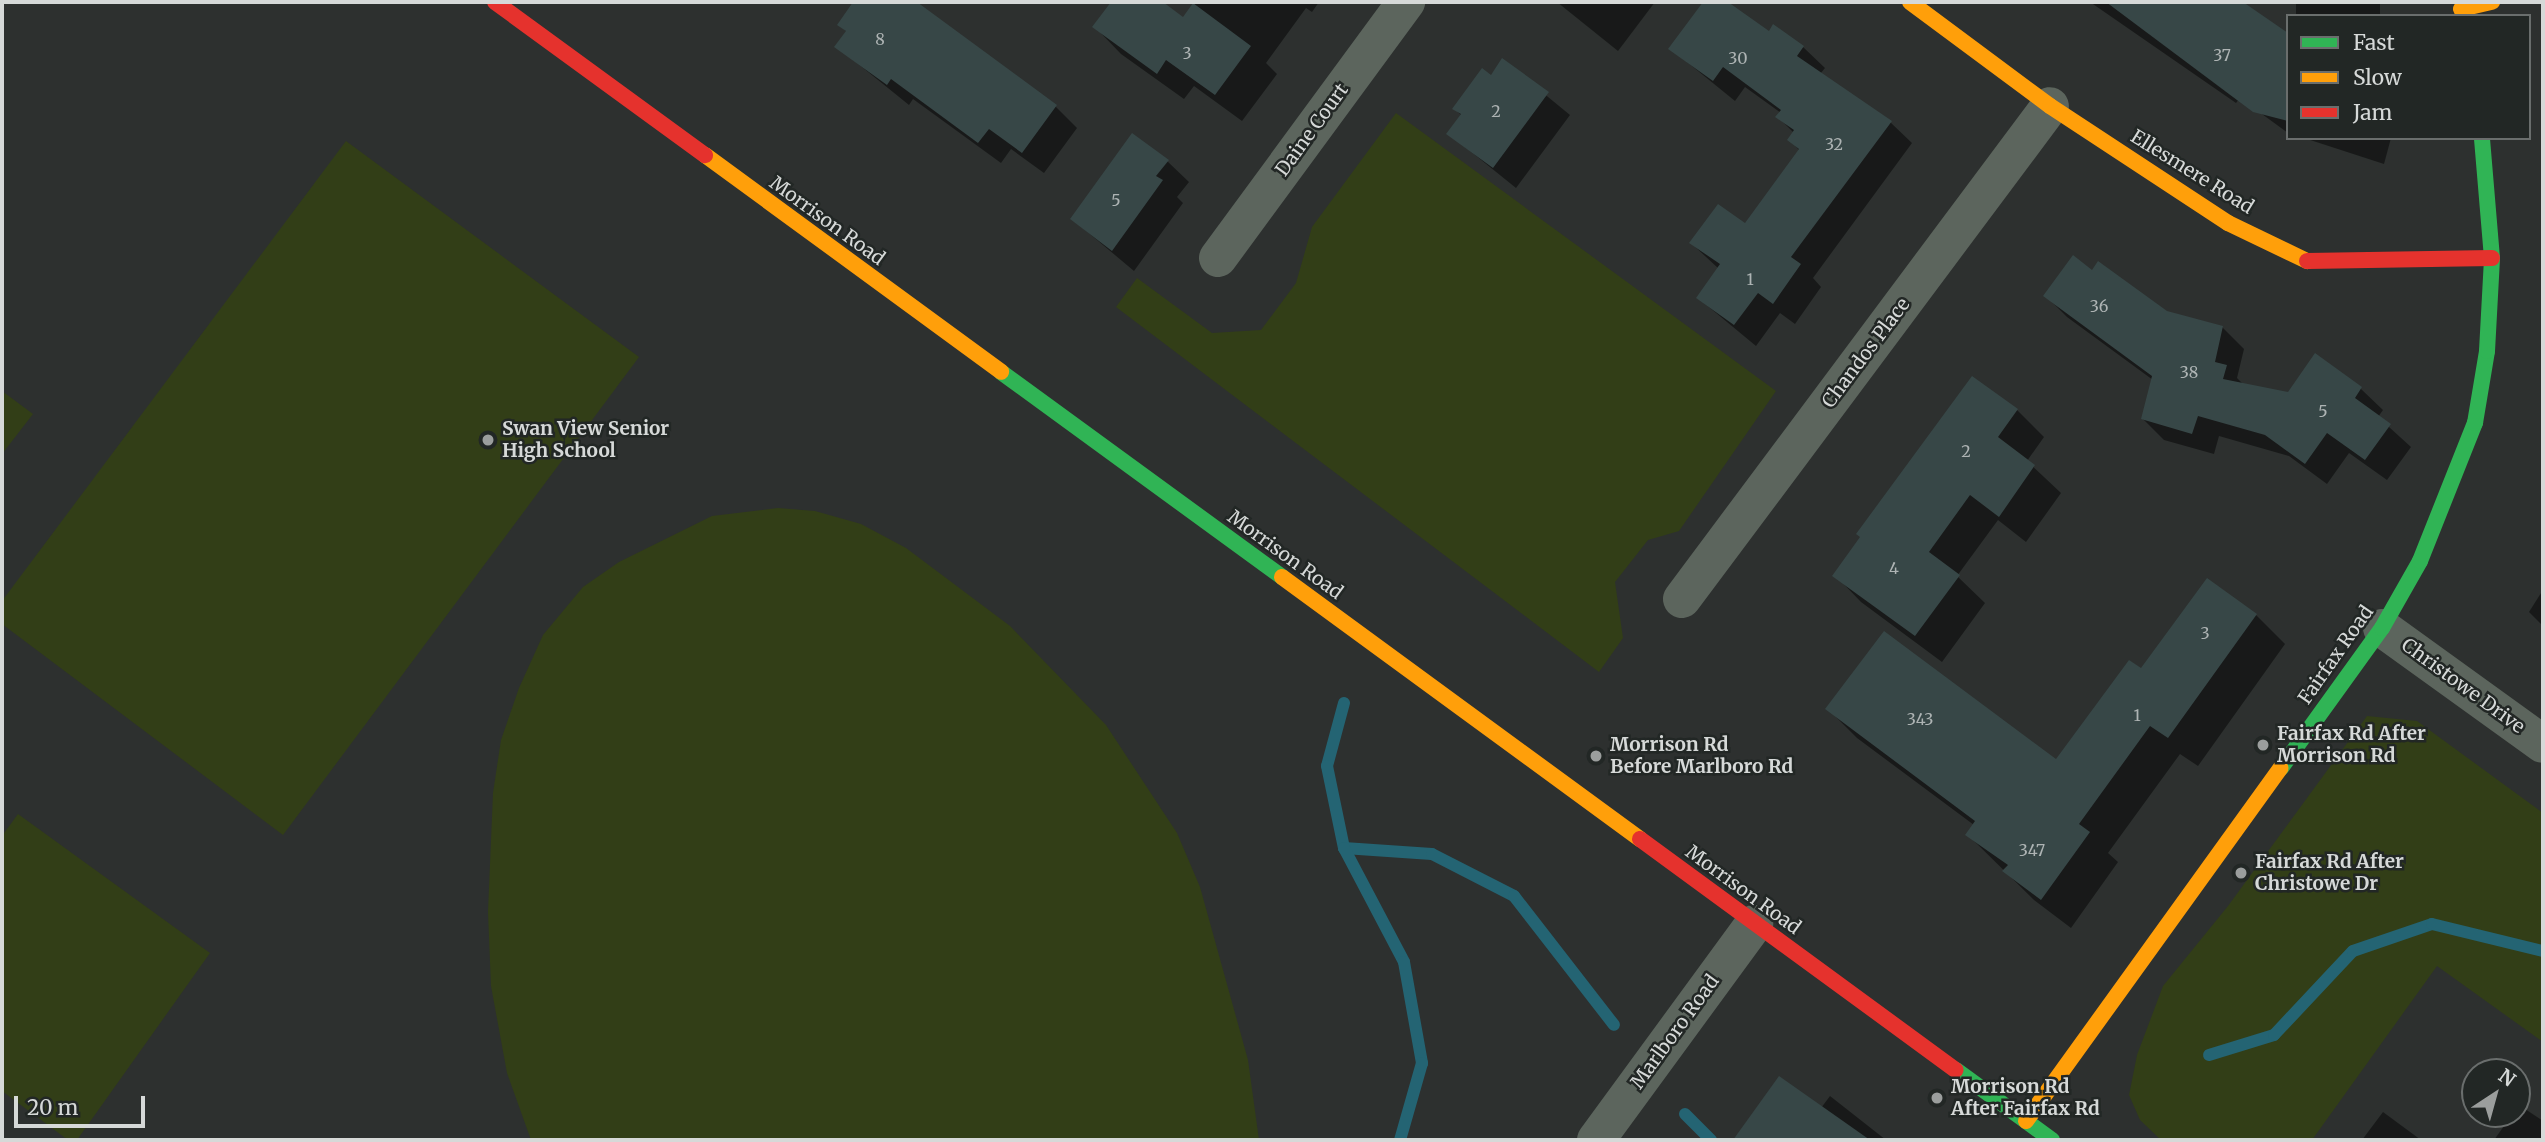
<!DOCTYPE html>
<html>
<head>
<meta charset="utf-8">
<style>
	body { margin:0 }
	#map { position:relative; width:2545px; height:1142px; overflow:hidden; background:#2d302f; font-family:Merriweather,serif }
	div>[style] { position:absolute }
	.green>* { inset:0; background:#323e17 }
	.shadow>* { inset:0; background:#0007; transform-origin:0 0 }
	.stream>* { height:12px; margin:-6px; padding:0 6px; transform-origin:6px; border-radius:6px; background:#246473 }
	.building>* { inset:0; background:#374747 }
	.street>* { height:38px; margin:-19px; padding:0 19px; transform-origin:19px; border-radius:19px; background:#5c655d }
	.fast>* { height:16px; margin:-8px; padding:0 8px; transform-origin:8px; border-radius:8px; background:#30b455 }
	.slow>* { height:16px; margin:-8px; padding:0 8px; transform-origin:8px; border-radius:8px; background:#ff9f0a }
	.jam>* { height:16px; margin:-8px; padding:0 8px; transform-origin:8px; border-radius:8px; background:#e5322d }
	.dots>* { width:19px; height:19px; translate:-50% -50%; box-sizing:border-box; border:4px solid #222725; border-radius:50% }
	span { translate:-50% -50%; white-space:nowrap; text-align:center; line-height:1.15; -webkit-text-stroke:5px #222725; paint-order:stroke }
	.number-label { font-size:16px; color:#aeb4b4 }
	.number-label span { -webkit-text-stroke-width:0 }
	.street-label { font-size:19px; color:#d6d9d8 }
	.poi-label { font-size:19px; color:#d6d9d8; font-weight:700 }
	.left { translate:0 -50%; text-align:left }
	.frame { position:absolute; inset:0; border:4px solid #d6d9d8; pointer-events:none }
	.legend { position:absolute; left:2286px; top:14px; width:245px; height:126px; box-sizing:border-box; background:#222725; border:2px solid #6a6e6d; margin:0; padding:9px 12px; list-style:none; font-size:21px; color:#d6d9d8 }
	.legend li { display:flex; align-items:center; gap:14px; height:35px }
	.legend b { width:35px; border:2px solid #6a6e6d }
	.north { position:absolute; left:2461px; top:1058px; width:70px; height:70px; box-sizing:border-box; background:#222725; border:2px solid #6a6e6d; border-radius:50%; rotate:36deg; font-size:19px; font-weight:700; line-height:28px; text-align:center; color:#d6d9d8 }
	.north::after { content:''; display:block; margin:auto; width:24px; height:32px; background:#9b9e9d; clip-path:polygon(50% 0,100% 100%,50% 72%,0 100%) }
	.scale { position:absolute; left:14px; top:1096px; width:131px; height:32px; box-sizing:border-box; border:4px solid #d6d9d8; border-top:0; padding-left:9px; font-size:21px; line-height:24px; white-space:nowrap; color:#d6d9d8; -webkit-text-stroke:5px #222725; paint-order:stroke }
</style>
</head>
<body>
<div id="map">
	<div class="green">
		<i style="clip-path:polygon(1396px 113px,1776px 391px,1679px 531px,1648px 540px,1615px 582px,1623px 638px,1599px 672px,1116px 307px,1137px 278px,1212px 333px,1261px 330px,1296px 283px,1312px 227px)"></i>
		<i style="clip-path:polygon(346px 141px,639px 357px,283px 835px,2px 624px,2px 601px)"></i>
		<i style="clip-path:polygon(2px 391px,33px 414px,2px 454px)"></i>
		<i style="clip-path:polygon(778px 508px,815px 511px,861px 524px,906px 548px,1010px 626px,1106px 725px,1177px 833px,1200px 887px,1248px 1060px,1259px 1140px,531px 1140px,507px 1073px,491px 986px,488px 912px,493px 793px,501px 740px,519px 688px,543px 635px,583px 587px,619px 562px,712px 516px)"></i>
		<i style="clip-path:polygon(2367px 716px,2417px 721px,2543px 813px,2543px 1042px,2437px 966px,2312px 1140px,2161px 1140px,2140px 1120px,2129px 1095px,2137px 1055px,2163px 986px,2228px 906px)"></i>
		<i style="clip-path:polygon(18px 814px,210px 953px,77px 1140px,68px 1140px,2px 1091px,2px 836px)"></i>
	</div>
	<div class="shadow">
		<i style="clip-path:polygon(856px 2px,913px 2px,1056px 107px,1077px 128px,1044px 173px,1011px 149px,1001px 163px,913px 99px,909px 105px,836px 46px,847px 32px,839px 24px)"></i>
		<i style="clip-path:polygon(1113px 2px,1160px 2px,1183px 19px,1195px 2px,1319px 2px,1312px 12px,1306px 8px,1266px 63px,1277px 74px,1242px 121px,1194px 86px,1184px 99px,1121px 54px,1095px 27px)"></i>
		<i style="clip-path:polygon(1557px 2px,1655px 2px,1618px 51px)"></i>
		<i style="clip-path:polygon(1705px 2px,1725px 2px,1769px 34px,1803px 47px,1825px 68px,1820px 74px,1890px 122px,1912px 143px,1813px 278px,1821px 287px,1795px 324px,1780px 313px,1756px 346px,1698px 298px,1719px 269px,1691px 243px,1745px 226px,1800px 151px,1789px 139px,1794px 133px,1778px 117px,1781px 113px,1745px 87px,1735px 101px,1671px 49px)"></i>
		<i style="clip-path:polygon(2090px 2px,2240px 2px,2288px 41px,2288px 133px,2240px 98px,2236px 103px)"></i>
		<i style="left:2296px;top:2px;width:84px;height:14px"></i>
		<i style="clip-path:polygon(1503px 60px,1570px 115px,1516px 188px,1449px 134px,1462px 116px,1455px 109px,1491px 77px)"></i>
		<i style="clip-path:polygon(2304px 138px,2391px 138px,2384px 164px)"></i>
		<i style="clip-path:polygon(1167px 161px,1189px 182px,1177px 197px,1183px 203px,1134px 271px,1072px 219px)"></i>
		<i style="clip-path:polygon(2092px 272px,2166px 312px,2222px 327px,2244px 349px,2237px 378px,2244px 385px,2288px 394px,2316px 355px,2361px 389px,2383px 410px,2378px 417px,2411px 447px,2387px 480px,2349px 453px,2327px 484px,2289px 456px,2219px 436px,2214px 454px,2164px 440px,2143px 419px,2153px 380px,2067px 317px,2046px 296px)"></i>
		<i style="clip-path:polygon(2017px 410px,2044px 437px,2027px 461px,2061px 493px,2026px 542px,1998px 520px,1957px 576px,1985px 603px,1942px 662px,1861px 602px,1835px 575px)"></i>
		<i style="clip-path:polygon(2543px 590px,2543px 626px,2529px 612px)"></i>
		<i style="clip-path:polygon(2256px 615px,2285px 644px,2198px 766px,2180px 754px,2108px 853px,2118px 862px,2071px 928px,2034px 900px,1968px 835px,1974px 825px,1857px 738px,1828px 709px,2056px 762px,2141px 671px)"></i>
		<i style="clip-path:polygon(1830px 1096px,1886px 1140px,1752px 1140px,1742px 1131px,1821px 1108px)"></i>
		<i style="clip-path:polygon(2519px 1105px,2543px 1121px,2543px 1140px,2494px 1140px)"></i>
		<i style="clip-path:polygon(2383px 1112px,2421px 1140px,2362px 1140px)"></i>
	</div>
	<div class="stream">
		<i style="left:1344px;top:703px;width:65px;rotate:105.1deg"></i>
		<i style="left:1327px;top:766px;width:84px;rotate:78.3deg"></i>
		<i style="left:1344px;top:848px;width:88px;rotate:3.9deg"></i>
		<i style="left:1432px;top:854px;width:92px;rotate:27.1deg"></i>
		<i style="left:1514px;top:896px;width:163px;rotate:52.2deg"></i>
		<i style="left:1344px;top:848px;width:129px;rotate:62.2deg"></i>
		<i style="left:1404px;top:962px;width:103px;rotate:79.9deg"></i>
		<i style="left:1422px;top:1063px;width:80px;rotate:105.9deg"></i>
		<i style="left:2209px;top:1055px;width:68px;rotate:-17.1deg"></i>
		<i style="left:2274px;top:1035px;width:115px;rotate:-46.8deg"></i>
		<i style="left:2353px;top:951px;width:83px;rotate:-18.9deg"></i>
		<i style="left:2432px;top:924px;width:114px;rotate:13.7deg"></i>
		<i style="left:1685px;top:1114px;width:37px;rotate:45deg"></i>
	</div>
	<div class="building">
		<i style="clip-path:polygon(853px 2px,917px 2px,1057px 105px,1022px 153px,989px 129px,978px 143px,891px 79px,887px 85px,834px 47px,846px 31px,837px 25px)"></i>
		<i style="clip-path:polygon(1111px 2px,1163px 2px,1183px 17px,1193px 3px,1251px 46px,1215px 95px,1166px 60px,1157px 74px,1092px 27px)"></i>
		<i style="clip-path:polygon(1703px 2px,1728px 2px,1769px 31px,1773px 24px,1804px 46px,1797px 56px,1892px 121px,1791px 257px,1801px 264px,1773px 304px,1758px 293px,1734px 325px,1696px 298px,1720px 264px,1689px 243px,1718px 204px,1745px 223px,1799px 149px,1787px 140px,1794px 130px,1775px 117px,1781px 110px,1723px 67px,1713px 81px,1668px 49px)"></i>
		<i style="clip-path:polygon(2106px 2px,2243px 2px,2288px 33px,2288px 121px,2253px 112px)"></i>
		<i style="clip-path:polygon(1502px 58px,1549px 92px,1493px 168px,1446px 134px,1461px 114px,1452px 109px,1482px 68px,1491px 75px)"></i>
		<i style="clip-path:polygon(1132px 133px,1169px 160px,1156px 176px,1163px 180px,1112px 251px,1070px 219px)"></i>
		<i style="clip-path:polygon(2073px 255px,2092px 270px,2098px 261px,2167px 311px,2223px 326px,2215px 362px,2227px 365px,2223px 379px,2288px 392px,2315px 353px,2362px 387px,2355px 398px,2391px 424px,2365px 460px,2327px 433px,2305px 464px,2265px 435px,2198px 416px,2192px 434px,2141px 419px,2152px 376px,2043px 296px)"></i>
		<i style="clip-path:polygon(1972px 376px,2018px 409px,1998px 437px,2035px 465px,1999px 517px,1970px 495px,1929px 552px,1960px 575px,1915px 636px,1832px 576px,1860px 537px,1856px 534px)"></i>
		<i style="clip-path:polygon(2207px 578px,2257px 614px,2168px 738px,2150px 726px,2079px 824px,2090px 832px,2041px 900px,2002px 871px,2008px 865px,1965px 835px,1975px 821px,1825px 709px,1884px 631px,2056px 759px,2129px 660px,2141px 668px)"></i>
		<i style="clip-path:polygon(1779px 1076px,1870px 1140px,1733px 1140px)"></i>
	</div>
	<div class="street">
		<i style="left:1218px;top:258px;width:318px;rotate:-53.7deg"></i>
		<i style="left:1682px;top:599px;width:615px;rotate:-53.26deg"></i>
		<i style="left:2382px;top:628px;width:198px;rotate:35.8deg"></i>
		<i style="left:1596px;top:1140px;width:268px;rotate:-53.8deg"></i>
	</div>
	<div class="fast">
		<i style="left:1001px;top:372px;width:348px;rotate:36.1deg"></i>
		<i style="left:2281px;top:768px;width:173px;rotate:-54.2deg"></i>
		<i style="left:2382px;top:628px;width:77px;rotate:-60.4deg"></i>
		<i style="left:2420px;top:561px;width:149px;rotate:-68.3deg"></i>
		<i style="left:2475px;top:423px;width:73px;rotate:-80.5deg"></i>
		<i style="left:2487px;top:351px;width:93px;rotate:-86.9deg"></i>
		<i style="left:2492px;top:258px;width:120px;rotate:-94.8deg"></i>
		<i style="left:1956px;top:1070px;width:119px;rotate:36.1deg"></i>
	</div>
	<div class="slow">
		<i style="left:1910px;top:2px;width:174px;rotate:36.6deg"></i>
		<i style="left:2050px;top:106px;width:213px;rotate:33.3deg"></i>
		<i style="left:2228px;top:223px;width:88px;rotate:25.7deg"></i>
		<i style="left:2461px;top:9px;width:32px;rotate:-13deg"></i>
		<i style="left:705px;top:155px;width:367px;rotate:36.2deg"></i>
		<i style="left:1282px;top:577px;width:444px;rotate:36.2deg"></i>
		<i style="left:2026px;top:1121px;width:435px;rotate:-54.2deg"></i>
	</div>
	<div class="jam">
		<i style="left:495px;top:2px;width:260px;rotate:36.1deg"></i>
		<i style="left:2307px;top:261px;width:185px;rotate:-0.9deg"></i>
		<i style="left:1640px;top:839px;width:391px;rotate:36.2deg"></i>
	</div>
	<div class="dots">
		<i style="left:488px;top:440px;background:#9b9e9d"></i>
		<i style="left:2263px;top:745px;background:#9b9e9d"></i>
		<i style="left:1596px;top:756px;background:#9b9e9d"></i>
		<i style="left:2241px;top:873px;background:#9b9e9d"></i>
		<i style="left:1937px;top:1098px;background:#9b9e9d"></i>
	</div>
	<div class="number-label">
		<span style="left:880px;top:39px">8</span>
		<span style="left:1187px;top:53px">3</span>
		<span style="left:2222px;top:55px">37</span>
		<span style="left:1738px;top:58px">30</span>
		<span style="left:1496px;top:111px">2</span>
		<span style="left:1834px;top:144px">32</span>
		<span style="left:1116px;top:200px">5</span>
		<span style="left:1750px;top:279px">1</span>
		<span style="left:2099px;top:306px">36</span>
		<span style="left:2189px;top:372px">38</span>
		<span style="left:2323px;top:411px">5</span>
		<span style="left:1966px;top:451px">2</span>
		<span style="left:1894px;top:568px">4</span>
		<span style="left:2205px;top:633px">3</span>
		<span style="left:2137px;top:715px">1</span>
		<span style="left:1920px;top:719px">343</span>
		<span style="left:2032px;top:850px">347</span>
	</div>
	<div class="street-label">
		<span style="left:1312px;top:130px;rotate:-54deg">Daine Court</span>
		<span style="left:2192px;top:172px;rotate:32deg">Ellesmere Road</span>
		<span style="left:827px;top:221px;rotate:36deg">Morrison Road</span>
		<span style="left:1866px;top:353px;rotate:-53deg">Chandos Place</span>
		<span style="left:1285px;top:555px;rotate:36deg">Morrison Road</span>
		<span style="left:2336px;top:655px;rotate:-55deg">Fairfax Road</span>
		<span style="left:2463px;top:686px;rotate:36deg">Christowe Drive</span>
		<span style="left:1743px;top:890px;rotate:36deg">Morrison Road</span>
		<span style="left:1675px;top:1032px;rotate:-54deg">Marlboro Road</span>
	</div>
	<div class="poi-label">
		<span class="left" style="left:502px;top:440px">Swan View Senior<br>High School</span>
		<span class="left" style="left:2277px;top:745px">Fairfax Rd After<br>Morrison Rd</span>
		<span class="left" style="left:1610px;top:756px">Morrison Rd<br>Before Marlboro Rd</span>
		<span class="left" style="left:2255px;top:873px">Fairfax Rd After<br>Christowe Dr</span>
		<span class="left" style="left:1951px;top:1098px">Morrison Rd<br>After Fairfax Rd</span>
	</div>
	<div class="frame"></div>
	<ul class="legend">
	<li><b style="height:9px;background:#30b455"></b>Fast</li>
	<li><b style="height:9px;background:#ff9f0a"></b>Slow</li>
	<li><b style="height:9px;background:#e5322d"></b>Jam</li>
	</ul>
	<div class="north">N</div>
	<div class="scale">20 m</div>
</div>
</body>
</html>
